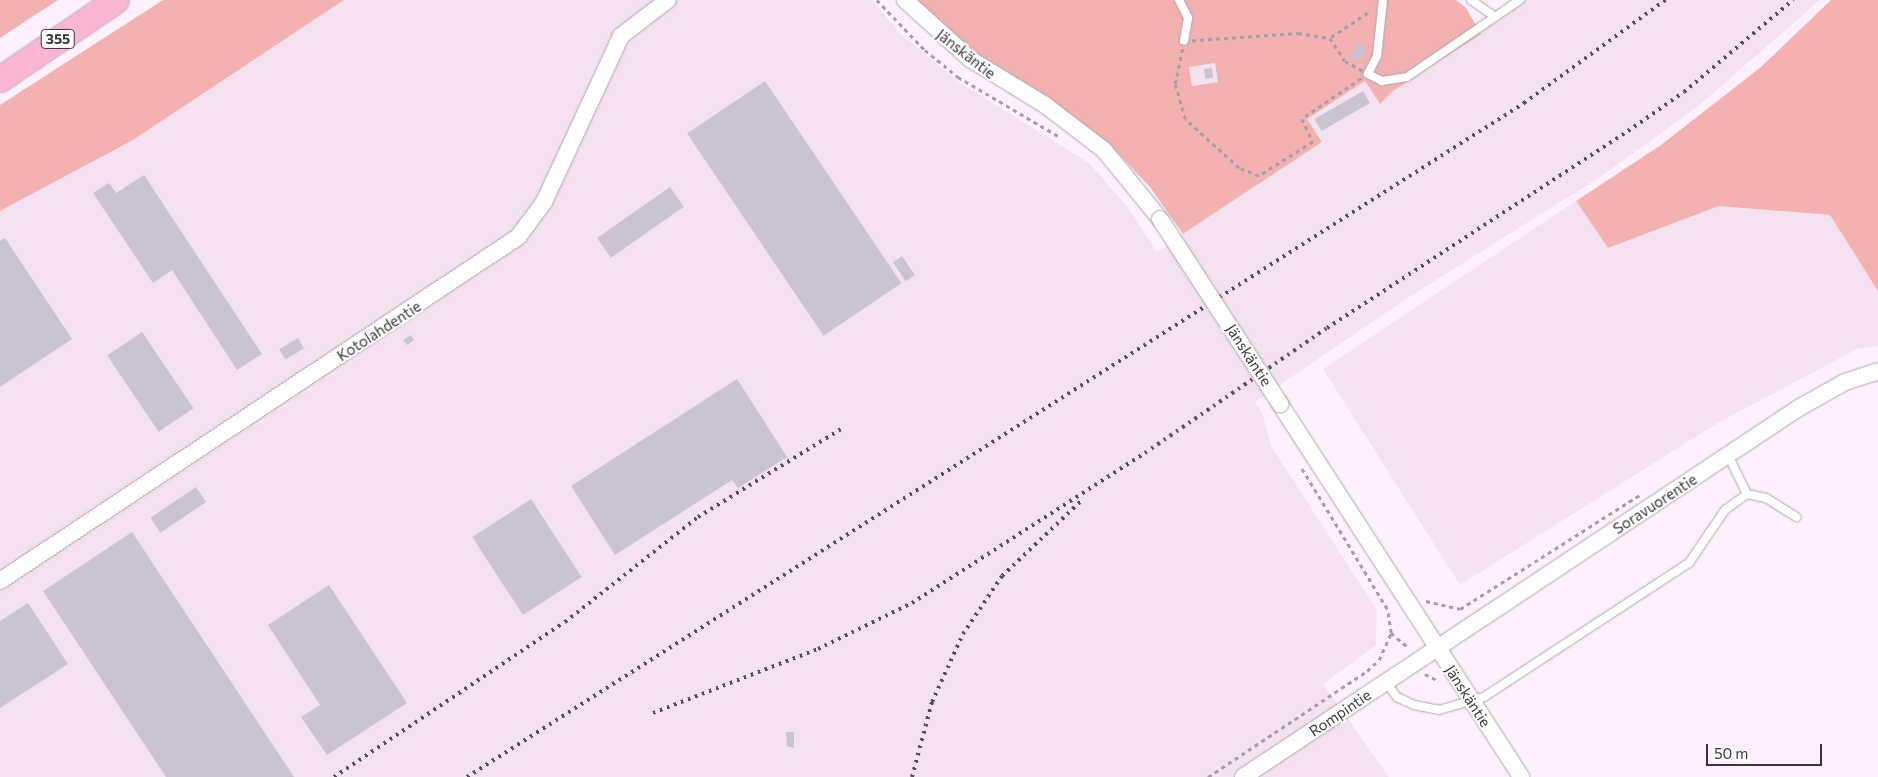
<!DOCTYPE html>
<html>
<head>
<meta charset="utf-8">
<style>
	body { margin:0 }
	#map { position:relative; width:1878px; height:777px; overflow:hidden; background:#fef0fc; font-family:Commissioner,sans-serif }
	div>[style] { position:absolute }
	.built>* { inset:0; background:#f5e2f1; transform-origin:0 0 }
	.green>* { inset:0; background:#f3b2b1 }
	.building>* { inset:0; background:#cac3d2; transform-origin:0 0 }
	.path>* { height:2.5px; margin-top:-1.25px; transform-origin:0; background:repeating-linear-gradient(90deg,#a69ca5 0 4px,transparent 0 8px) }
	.roads { filter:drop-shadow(0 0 1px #b2a6b0) drop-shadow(0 0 1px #b2a6b0) }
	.service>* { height:8px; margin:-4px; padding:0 4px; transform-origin:4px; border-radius:4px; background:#fff }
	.minor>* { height:16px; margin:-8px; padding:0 8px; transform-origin:8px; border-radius:8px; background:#fff }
	.primary>* { height:25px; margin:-12.5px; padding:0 12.5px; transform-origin:12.5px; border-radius:12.5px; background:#fab5d1 }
	.rail>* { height:4px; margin-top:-2px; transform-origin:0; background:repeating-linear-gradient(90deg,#544e54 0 2.5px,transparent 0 7.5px) }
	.bridges { filter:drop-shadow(0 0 1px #b2a6b0) drop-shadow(0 0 1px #b2a6b0) }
	.minor-bridge>* { height:16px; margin:-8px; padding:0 8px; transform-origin:8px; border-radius:8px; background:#fff }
	span { translate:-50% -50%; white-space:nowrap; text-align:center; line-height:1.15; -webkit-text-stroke:4px #fff; paint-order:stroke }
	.shield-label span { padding:1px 4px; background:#fff; border:1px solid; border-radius:4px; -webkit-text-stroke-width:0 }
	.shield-label { font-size:14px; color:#3b363b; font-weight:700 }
	.street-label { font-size:15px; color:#3b363b }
	.scale { position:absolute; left:1706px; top:744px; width:116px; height:22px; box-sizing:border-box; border:2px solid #3b363b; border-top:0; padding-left:6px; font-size:15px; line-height:18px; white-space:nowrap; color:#3b363b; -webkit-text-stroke:4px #fff; paint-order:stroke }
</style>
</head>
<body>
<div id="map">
	<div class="built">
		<i style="clip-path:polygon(344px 0,872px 0,899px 32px,956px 80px,1089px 163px,1126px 205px,1157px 252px,1321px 142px,1306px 119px,1365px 81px,1380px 104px,1393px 91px,1526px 0,1820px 0,1697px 107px,1600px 177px,1406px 299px,1255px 402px,1263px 415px,1271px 446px,1377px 610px,1376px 645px,1323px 684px,1389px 777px,0 777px,0 211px,133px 140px)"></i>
		<i style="left:1215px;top:63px;width:19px;height:26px;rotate:81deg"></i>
		<i style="clip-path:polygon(1576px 201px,1608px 248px,1719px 206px,1830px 215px,1878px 291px,1878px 346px,1857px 349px,1716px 424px,1460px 585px,1323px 369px)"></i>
	</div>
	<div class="green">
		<i style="clip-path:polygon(0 0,58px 0,0 38px)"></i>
		<i style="clip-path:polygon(163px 0,344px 0,133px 140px,0 211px,0 105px)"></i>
		<i style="clip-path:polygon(evenodd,916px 0,1456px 0,1466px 8px,1481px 34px,1393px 91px,1380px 104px,1365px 81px,1307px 119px,1322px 142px,1183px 234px,1150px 187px,1109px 144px,1050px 98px,979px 55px,916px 0,1215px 63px,1218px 82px,1192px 86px,1189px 67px,1215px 63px)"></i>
		<i style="clip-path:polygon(1831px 0,1878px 0,1878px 291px,1830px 215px,1719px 206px,1608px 248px,1576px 201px,1661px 145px,1761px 67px)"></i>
	</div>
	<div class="building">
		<i style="left:1358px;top:43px;width:10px;height:16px;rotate:29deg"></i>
		<i style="left:1212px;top:68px;width:10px;height:8px;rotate:84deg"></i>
		<i style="left:765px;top:81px;width:244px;height:94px;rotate:56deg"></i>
		<i style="left:1363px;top:91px;width:14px;height:56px;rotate:60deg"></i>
		<i style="clip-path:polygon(144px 175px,262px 354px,237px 370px,172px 270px,153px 283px,93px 193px,109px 183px,116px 193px)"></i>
		<i style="left:670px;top:187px;width:24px;height:89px;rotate:55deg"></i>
		<i style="clip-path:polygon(5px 238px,72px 339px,0 387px,0 241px)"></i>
		<i style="left:902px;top:256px;width:23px;height:11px;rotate:56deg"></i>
		<i style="left:142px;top:332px;width:92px;height:42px;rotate:56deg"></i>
		<i style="clip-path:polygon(411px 335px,414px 340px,407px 345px,403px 340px)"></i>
		<i style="left:298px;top:338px;width:12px;height:22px;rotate:59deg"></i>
		<i style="clip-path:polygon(737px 379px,787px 457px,738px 488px,732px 480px,615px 555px,571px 486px)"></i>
		<i style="left:196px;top:487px;width:18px;height:55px;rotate:56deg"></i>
		<i style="left:531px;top:499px;width:93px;height:70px;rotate:57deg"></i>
		<i style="clip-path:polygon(132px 532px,294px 777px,166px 777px,43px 591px)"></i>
		<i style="clip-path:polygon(329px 585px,407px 703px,327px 755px,301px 717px,320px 705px,268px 625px)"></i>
		<i style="clip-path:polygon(28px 603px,68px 664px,0 708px,0 621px)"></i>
		<i style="clip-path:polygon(786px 732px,794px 732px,794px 748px,787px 746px)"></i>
	</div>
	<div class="path">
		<i style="left:877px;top:0;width:69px;rotate:46.2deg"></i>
		<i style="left:925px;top:50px;width:43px;rotate:39.3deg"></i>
		<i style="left:958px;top:77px;width:116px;rotate:30.5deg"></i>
		<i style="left:1298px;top:33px;width:32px;rotate:9deg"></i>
		<i style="left:1330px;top:38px;width:27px;rotate:57deg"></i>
		<i style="left:1345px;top:61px;width:26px;rotate:29deg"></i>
		<i style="left:1368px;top:74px;width:80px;rotate:145.7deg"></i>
		<i style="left:1302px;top:119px;width:25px;rotate:64deg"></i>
		<i style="left:1313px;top:142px;width:64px;rotate:147.8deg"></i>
		<i style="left:1259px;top:176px;width:22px;rotate:-158deg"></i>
		<i style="left:1239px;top:168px;width:73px;rotate:-137.8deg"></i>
		<i style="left:1185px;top:119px;width:36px;rotate:-106deg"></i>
		<i style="left:1175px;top:84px;width:44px;rotate:-78.2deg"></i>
		<i style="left:1184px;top:41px;width:114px;rotate:-4deg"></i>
		<i style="left:1331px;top:37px;width:47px;rotate:-33.7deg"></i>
		<i style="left:1426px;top:601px;width:35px;rotate:13deg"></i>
		<i style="left:1460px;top:609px;width:214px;rotate:-32.4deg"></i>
		<i style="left:1391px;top:633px;width:23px;rotate:40deg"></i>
		<i style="left:1425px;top:674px;width:16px;rotate:27deg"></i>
		<i style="left:1208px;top:777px;width:191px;rotate:-33.7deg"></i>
		<i style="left:1367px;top:671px;width:16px;rotate:-43deg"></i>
		<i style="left:1379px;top:660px;width:30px;rotate:-66deg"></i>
		<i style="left:1391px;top:633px;width:24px;rotate:-99deg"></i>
		<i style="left:1387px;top:609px;width:164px;rotate:-121.3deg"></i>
	</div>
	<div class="roads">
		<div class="service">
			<i style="left:1179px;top:0;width:20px;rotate:63deg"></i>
			<i style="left:1188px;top:18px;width:23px;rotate:100deg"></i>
			<i style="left:1383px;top:0;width:56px;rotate:96.1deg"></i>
			<i style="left:1377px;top:56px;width:20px;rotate:117deg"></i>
			<i style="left:1368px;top:74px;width:16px;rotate:27deg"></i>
			<i style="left:1382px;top:81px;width:25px;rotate:-9deg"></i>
			<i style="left:1407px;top:77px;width:137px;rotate:-34.3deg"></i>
			<i style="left:1471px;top:0;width:29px;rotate:35deg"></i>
			<i style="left:1728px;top:455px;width:43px;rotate:64deg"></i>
			<i style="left:1386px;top:682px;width:19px;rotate:54deg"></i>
			<i style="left:1397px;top:697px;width:19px;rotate:25deg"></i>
			<i style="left:1414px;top:705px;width:25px;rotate:11deg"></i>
			<i style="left:1439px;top:710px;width:47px;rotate:-16.1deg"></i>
			<i style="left:1484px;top:697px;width:245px;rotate:-33.2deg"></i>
			<i style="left:1689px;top:563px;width:64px;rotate:-55.8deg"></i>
			<i style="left:1725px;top:510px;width:27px;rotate:-36deg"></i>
			<i style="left:1747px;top:494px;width:19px;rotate:12deg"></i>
			<i style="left:1766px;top:498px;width:36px;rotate:32deg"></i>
		</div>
		<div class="minor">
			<i style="left:905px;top:0;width:88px;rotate:42.2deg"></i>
			<i style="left:970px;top:59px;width:88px;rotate:31.5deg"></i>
			<i style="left:1045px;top:105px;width:74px;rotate:37.3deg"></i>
			<i style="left:1104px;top:150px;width:89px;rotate:50.9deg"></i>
			<i style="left:1280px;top:404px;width:444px;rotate:57.1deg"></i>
			<i style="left:0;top:581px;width:622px;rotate:-33.59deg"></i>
			<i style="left:518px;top:237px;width:44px;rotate:-53.4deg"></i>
			<i style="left:544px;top:202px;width:183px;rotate:-65.1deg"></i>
			<i style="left:621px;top:36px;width:59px;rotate:-37.5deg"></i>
			<i style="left:1243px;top:777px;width:665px;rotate:-33.59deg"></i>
			<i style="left:1797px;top:409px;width:55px;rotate:-29.4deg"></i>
			<i style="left:1845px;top:382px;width:35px;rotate:-18deg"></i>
		</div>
		<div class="primary">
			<i style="left:0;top:79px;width:140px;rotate:-34.3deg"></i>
		</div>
	</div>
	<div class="rail">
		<i style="left:653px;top:713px;width:177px;rotate:-21.2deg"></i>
		<i style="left:818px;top:649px;width:105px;rotate:-26.1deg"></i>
		<i style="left:912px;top:603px;width:277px;rotate:-32.8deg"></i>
		<i style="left:1145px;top:453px;width:221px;rotate:-34.5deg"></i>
		<i style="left:1327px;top:328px;width:360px;rotate:-33.2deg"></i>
		<i style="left:1628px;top:131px;width:68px;rotate:-34.9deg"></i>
		<i style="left:1684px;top:92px;width:143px;rotate:-40.2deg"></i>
		<i style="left:334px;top:777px;width:278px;rotate:-33.9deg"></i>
		<i style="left:565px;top:622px;width:169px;rotate:-38.3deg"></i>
		<i style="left:698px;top:517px;width:168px;rotate:-31.6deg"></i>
		<i style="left:467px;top:777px;width:1254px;rotate:-32.52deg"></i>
		<i style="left:1524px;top:103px;width:175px;rotate:-36.1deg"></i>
		<i style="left:912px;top:777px;width:78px;rotate:-75.1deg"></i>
		<i style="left:932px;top:702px;width:75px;rotate:-65.5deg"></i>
		<i style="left:963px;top:634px;width:70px;rotate:-56.1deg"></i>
		<i style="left:1002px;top:576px;width:109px;rotate:-43.5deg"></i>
	</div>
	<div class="bridges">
		<div class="minor-bridge">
			<i style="left:1160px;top:219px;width:221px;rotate:57deg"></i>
		</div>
	</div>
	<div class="shield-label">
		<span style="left:58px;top:39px">355</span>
	</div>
	<div class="street-label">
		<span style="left:966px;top:54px;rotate:38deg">Jänskäntie</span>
		<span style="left:379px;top:331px;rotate:-33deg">Kotolahdentie</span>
		<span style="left:1249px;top:355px;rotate:57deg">Jänskäntie</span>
		<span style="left:1655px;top:504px;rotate:-33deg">Soravuorentie</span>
		<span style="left:1468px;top:696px;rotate:57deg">Jänskäntie</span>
		<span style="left:1340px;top:713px;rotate:-34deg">Rompintie</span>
	</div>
	<div class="scale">50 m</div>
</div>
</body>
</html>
